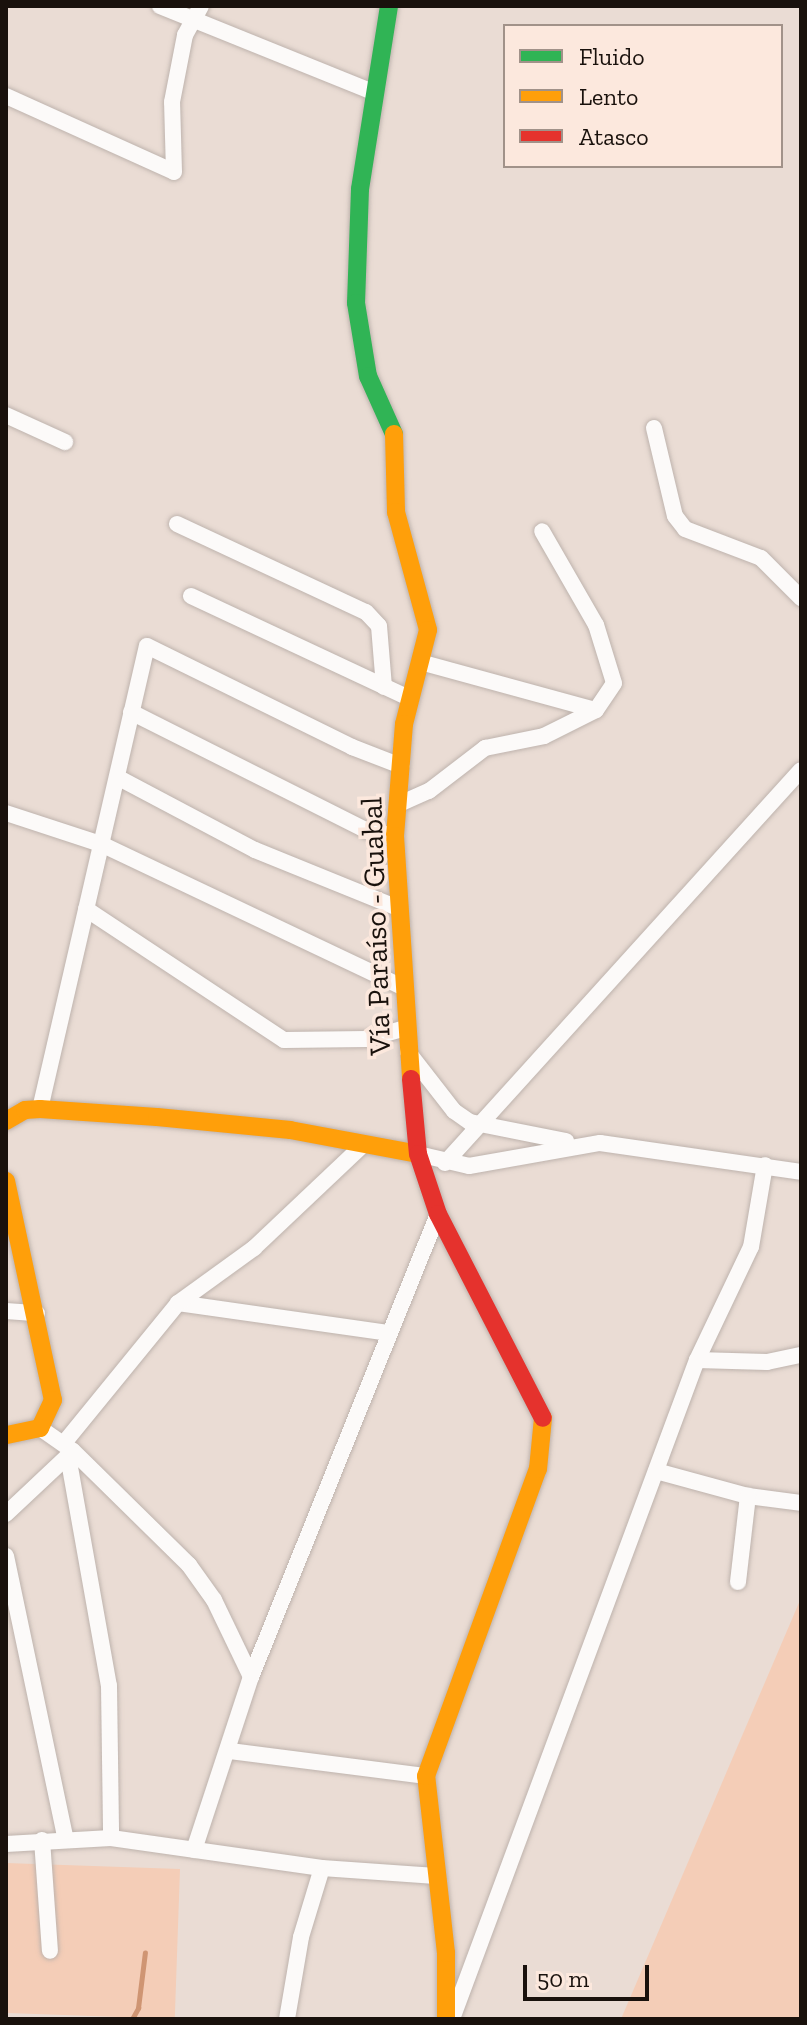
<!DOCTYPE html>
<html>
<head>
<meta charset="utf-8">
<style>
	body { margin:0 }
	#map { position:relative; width:807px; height:2025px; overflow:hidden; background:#eadcd4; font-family:"Zilla Slab",serif }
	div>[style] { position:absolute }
	.green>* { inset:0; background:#f4cdb7; transform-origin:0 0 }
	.stream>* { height:5px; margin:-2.5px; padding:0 2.5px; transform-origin:2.5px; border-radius:2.5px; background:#cf9573 }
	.roads { filter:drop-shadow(0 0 2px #beb3ad) drop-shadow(0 0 2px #beb3ad) }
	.street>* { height:16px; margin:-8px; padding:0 8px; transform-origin:8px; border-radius:8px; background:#fcfaf9 }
	.fast>* { height:18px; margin:-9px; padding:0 9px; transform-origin:9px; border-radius:9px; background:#30b455 }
	.slow>* { height:18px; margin:-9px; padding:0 9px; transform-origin:9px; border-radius:9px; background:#ff9f0a }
	.jam>* { height:18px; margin:-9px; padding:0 9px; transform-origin:9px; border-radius:9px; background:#e5322d }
	span { translate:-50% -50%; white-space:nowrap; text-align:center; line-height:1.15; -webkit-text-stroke:7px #fce8dd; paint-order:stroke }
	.street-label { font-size:30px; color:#19110c }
	.frame { position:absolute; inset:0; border:8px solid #19110c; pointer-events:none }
	.legend { position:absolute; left:503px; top:24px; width:280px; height:144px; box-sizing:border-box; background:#fce8dd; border:2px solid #a19289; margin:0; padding:10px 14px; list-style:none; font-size:24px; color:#19110c }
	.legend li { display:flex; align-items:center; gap:16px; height:40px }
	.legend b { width:40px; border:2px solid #a19289 }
	.scale { position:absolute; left:523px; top:1965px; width:126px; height:36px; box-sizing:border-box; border:4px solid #19110c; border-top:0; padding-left:10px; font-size:24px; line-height:28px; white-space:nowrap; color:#19110c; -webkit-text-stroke:6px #fce8dd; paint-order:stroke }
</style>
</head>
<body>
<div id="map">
	<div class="green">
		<i style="clip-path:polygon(801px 1598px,801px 2019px,621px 2019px)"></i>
		<i style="left:180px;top:1869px;width:150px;height:174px;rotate:92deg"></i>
	</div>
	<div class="stream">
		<i style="left:132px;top:2019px;width:13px;rotate:-61deg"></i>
		<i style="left:138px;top:2008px;width:56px;rotate:-82.9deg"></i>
	</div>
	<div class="roads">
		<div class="street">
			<i style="left:160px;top:6px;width:230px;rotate:22deg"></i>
			<i style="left:6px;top:96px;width:184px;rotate:24.3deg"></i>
			<i style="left:174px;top:172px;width:70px;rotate:-91.6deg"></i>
			<i style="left:172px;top:102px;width:68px;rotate:-79deg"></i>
			<i style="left:185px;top:35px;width:33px;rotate:-61deg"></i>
			<i style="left:6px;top:415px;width:65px;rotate:24.6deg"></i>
			<i style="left:654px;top:428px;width:90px;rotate:76.6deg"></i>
			<i style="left:675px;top:516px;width:16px;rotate:52deg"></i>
			<i style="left:685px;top:529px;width:81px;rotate:20.9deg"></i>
			<i style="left:761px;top:558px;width:57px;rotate:45deg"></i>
			<i style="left:177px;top:524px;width:208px;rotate:25deg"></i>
			<i style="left:366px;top:612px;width:19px;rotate:47deg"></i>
			<i style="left:379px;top:626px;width:61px;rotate:85.3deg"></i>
			<i style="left:191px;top:596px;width:243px;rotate:25.1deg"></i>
			<i style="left:420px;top:662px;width:182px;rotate:15.3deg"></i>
			<i style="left:131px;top:712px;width:265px;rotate:26.7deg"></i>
			<i style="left:368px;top:831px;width:27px;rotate:10deg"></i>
			<i style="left:117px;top:777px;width:156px;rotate:27.9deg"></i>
			<i style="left:255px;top:850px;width:154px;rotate:22.1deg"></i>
			<i style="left:397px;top:805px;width:35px;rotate:-24deg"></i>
			<i style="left:429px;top:791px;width:71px;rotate:-37.5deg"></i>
			<i style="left:485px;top:748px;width:60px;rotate:-11.5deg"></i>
			<i style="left:544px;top:736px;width:58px;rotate:-26.6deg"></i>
			<i style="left:596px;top:710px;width:32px;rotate:-56deg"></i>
			<i style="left:614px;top:683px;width:61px;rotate:-107.2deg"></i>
			<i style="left:596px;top:625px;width:108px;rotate:-119.9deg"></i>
			<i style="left:6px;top:813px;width:100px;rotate:18.1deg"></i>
			<i style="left:101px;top:844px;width:333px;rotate:25.4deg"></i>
			<i style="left:86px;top:909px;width:237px;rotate:33.5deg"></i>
			<i style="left:284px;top:1040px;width:83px;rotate:-0.7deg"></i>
			<i style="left:367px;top:1039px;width:40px;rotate:-16deg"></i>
			<i style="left:408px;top:1052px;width:75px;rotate:52.1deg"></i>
			<i style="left:454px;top:1111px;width:19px;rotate:35deg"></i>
			<i style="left:470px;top:1122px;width:98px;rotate:11.2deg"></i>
			<i style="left:40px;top:1109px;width:475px;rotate:-77deg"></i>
			<i style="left:147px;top:646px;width:229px;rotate:26.2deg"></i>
			<i style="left:352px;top:747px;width:53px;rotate:21.2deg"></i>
			<i style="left:418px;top:1154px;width:52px;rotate:13.2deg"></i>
			<i style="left:469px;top:1166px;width:133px;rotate:-10deg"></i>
			<i style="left:600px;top:1143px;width:203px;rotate:8.2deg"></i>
			<i style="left:445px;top:1163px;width:530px;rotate:-47.83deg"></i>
			<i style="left:178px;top:1303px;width:212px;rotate:8.1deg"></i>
			<i style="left:6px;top:1311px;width:31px;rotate:4deg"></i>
			<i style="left:697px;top:1360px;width:70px;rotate:1.6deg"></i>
			<i style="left:767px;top:1362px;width:35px;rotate:-12deg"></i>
			<i style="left:40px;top:1428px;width:40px;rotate:34.9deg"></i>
			<i style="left:73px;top:1451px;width:163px;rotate:44.5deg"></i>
			<i style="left:189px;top:1565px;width:43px;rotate:54.5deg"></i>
			<i style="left:214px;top:1600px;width:85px;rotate:64.3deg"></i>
			<i style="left:64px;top:1443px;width:181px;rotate:-50.8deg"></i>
			<i style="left:178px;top:1303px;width:94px;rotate:-35.9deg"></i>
			<i style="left:254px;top:1248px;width:151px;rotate:-43.4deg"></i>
			<i style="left:68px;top:1456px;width:234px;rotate:79.9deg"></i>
			<i style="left:109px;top:1686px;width:152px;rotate:89.2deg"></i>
			<i style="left:656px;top:1471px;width:95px;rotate:15.2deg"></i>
			<i style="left:748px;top:1496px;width:53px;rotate:7.5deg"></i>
			<i style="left:6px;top:1514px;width:91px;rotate:-43.2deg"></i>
			<i style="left:6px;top:1556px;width:287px;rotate:78.1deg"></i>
			<i style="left:738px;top:1582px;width:87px;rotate:-83.4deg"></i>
			<i style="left:230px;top:1751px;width:198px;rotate:7.3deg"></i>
			<i style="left:42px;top:1840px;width:111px;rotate:85.9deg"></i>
			<i style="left:6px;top:1844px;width:105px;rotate:-3.3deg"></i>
			<i style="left:111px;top:1838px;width:213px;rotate:8.1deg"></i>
			<i style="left:322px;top:1868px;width:114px;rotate:4deg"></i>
			<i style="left:194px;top:1850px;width:182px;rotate:-71.8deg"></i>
			<i style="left:251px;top:1677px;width:499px;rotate:-68deg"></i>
			<i style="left:287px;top:2019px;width:83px;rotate:-80.3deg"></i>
			<i style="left:301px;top:1937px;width:72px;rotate:-73.1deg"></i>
			<i style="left:452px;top:2019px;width:703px;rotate:-69.61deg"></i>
			<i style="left:697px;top:1360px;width:125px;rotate:-64.5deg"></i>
			<i style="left:751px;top:1247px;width:83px;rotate:-80.3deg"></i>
		</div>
		<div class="fast">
			<i style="left:389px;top:6px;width:185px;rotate:99deg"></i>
			<i style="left:360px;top:189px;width:114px;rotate:92deg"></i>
			<i style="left:356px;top:303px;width:74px;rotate:80.7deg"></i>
			<i style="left:368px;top:376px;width:64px;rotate:65.9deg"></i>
		</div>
		<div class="slow">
			<i style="left:394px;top:434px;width:78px;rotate:88.5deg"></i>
			<i style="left:396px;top:512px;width:122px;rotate:74.8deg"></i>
			<i style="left:428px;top:630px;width:97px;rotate:104.3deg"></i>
			<i style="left:404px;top:724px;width:112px;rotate:94.6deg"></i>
			<i style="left:395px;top:836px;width:244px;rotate:86.2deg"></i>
			<i style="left:6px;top:1121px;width:22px;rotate:-30deg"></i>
			<i style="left:25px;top:1110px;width:15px;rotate:-4deg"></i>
			<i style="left:40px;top:1109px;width:117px;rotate:3.9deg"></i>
			<i style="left:157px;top:1117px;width:134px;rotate:5.6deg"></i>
			<i style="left:290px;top:1130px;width:130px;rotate:10.6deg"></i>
			<i style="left:6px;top:1181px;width:224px;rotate:77.9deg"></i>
			<i style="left:53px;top:1400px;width:31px;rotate:115deg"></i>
			<i style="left:40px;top:1428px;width:35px;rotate:168deg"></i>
			<i style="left:446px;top:2019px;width:66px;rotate:-90deg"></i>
			<i style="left:446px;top:1953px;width:178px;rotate:-96.4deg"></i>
			<i style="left:426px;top:1776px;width:327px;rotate:-70deg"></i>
			<i style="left:538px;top:1469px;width:51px;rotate:-84.4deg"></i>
		</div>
		<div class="jam">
			<i style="left:411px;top:1079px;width:75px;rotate:84.7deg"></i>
			<i style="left:418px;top:1154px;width:63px;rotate:71.6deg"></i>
			<i style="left:438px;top:1214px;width:229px;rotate:62.8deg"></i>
		</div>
	</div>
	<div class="street-label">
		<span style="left:376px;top:926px;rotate:-92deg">Vía Paraíso - Guabal</span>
	</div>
	<div class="frame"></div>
	<ul class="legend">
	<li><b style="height:10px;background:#30b455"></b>Fluido</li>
	<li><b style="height:10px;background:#ff9f0a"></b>Lento</li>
	<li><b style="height:10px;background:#e5322d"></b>Atasco</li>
	</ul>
	<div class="scale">50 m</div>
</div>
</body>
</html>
